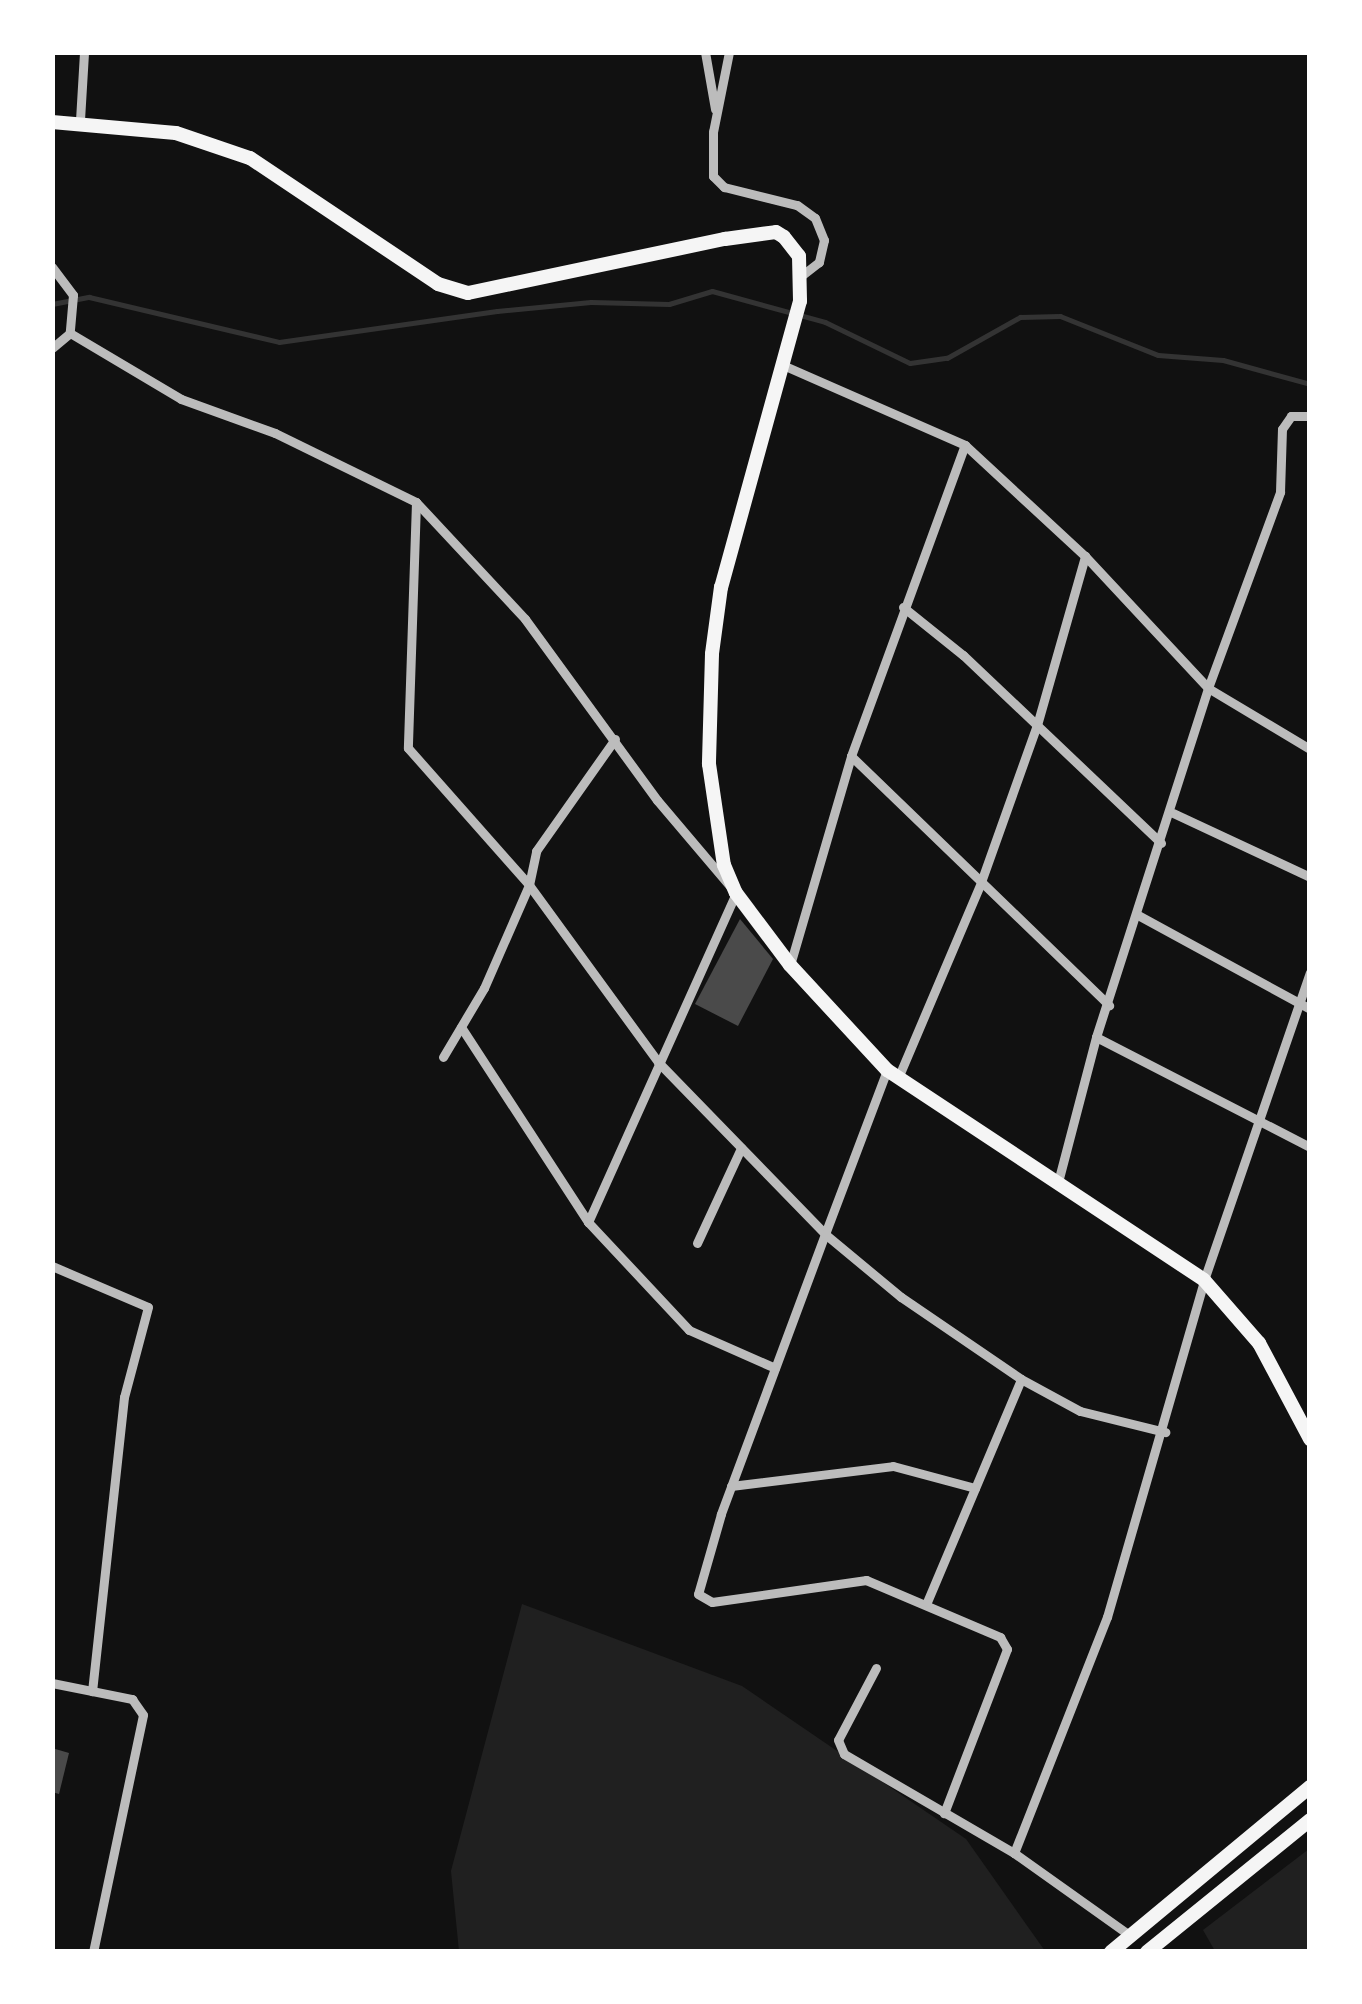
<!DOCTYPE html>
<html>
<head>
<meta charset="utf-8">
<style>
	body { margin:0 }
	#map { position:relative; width:1362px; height:2004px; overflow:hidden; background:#111; font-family:"Public Sans",sans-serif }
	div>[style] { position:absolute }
	.green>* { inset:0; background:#202020 }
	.stream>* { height:5px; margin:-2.5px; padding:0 2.5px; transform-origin:2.5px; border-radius:2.5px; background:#333 }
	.building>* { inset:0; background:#4a4a4a }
	.minor>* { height:9px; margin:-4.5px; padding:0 4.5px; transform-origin:4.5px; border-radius:4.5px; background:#bcbcbc }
	.primary>* { height:14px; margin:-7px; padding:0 7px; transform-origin:7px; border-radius:7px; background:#f5f5f5 }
	.trunk>* { height:14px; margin:-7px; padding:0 7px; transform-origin:7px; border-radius:7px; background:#f5f5f5 }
	span { translate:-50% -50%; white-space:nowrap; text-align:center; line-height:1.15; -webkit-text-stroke:10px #fff; paint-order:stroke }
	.frame { position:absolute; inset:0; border:55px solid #fff; pointer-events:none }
</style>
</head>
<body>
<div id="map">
	<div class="green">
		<i style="clip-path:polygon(522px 1604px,742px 1686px,966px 1839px,1045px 1951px,459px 1951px,451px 1871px)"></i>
		<i style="clip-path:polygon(1309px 1849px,1309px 1951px,1215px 1951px,1203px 1930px)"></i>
	</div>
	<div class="stream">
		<i style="left:52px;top:304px;width:38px;rotate:-11deg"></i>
		<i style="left:89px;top:297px;width:195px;rotate:13.3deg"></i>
		<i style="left:279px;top:342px;width:220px;rotate:-8.1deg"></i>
		<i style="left:497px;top:311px;width:94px;rotate:-5.5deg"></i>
		<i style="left:591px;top:302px;width:78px;rotate:1.5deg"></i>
		<i style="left:669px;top:304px;width:45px;rotate:-16.8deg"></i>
		<i style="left:712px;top:291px;width:117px;rotate:15.3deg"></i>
		<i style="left:825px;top:322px;width:94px;rotate:25.8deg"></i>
		<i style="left:910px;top:363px;width:37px;rotate:-8deg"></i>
		<i style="left:947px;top:358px;width:84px;rotate:-29.3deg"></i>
		<i style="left:1020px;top:317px;width:40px;rotate:-1.4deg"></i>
		<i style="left:1060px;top:316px;width:105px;rotate:21.7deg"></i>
		<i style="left:1158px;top:355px;width:65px;rotate:4.4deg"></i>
		<i style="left:1223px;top:360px;width:90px;rotate:15.4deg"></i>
	</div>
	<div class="building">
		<i style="clip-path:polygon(740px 919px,773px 959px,738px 1026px,695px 1004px)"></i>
		<i style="clip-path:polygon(52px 1748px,69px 1753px,59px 1794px,52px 1792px)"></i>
	</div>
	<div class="minor">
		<i style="left:705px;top:52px;width:58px;rotate:80deg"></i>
		<i style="left:729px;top:52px;width:82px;rotate:101.3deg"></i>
		<i style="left:713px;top:132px;width:44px;rotate:90deg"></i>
		<i style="left:713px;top:176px;width:16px;rotate:45deg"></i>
		<i style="left:724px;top:187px;width:75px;rotate:13.9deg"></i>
		<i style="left:797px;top:205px;width:22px;rotate:36deg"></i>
		<i style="left:815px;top:218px;width:24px;rotate:68deg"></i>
		<i style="left:824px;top:240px;width:23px;rotate:103deg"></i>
		<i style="left:819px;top:262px;width:24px;rotate:142deg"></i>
		<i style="left:80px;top:120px;width:68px;rotate:-86.6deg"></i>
		<i style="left:52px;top:267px;width:35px;rotate:53deg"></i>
		<i style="left:73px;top:295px;width:38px;rotate:95deg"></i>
		<i style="left:70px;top:333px;width:23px;rotate:140deg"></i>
		<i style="left:70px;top:333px;width:129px;rotate:30.7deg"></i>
		<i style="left:181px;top:399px;width:100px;rotate:19.9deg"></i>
		<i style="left:275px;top:433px;width:157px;rotate:26.1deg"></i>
		<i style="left:416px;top:502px;width:160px;rotate:47deg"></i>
		<i style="left:525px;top:619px;width:224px;rotate:53.9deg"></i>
		<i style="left:657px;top:800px;width:122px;rotate:49.7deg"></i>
		<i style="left:736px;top:893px;width:361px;rotate:114.2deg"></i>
		<i style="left:785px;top:366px;width:197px;rotate:23.7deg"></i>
		<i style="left:965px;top:445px;width:163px;rotate:42.8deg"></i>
		<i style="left:1085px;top:556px;width:180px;rotate:47deg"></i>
		<i style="left:1208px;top:688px;width:119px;rotate:30.9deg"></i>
		<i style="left:416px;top:502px;width:246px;rotate:91.9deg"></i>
		<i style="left:408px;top:748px;width:183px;rotate:48.5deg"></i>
		<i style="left:529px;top:885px;width:219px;rotate:53.9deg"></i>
		<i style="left:658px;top:1062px;width:240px;rotate:45.8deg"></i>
		<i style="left:825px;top:1234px;width:299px;rotate:110.4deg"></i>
		<i style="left:721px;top:1514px;width:83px;rotate:106deg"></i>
		<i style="left:698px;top:1594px;width:16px;rotate:30deg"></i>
		<i style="left:712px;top:1602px;width:156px;rotate:-8.1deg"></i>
		<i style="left:866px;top:1580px;width:146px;rotate:23deg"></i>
		<i style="left:1000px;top:1637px;width:14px;rotate:60deg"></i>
		<i style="left:1007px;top:1649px;width:176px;rotate:111deg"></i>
		<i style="left:903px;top:607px;width:77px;rotate:38.7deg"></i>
		<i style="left:963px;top:655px;width:273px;rotate:43.5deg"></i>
		<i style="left:851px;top:756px;width:359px;rotate:44deg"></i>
		<i style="left:1173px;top:813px;width:151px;rotate:25deg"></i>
		<i style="left:1136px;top:914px;width:198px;rotate:28.6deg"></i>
		<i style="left:790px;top:965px;width:218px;rotate:-73.7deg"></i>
		<i style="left:851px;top:756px;width:331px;rotate:-69.9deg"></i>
		<i style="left:461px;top:1027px;width:233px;rotate:56.9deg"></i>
		<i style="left:588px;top:1222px;width:148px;rotate:46.9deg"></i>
		<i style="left:689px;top:1330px;width:94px;rotate:23.8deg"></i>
		<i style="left:1096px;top:1037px;width:241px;rotate:27.2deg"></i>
		<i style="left:443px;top:1057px;width:80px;rotate:-59.3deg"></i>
		<i style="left:484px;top:988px;width:112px;rotate:-66.4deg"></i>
		<i style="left:529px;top:885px;width:35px;rotate:-78deg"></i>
		<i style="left:536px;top:851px;width:137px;rotate:-54.8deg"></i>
		<i style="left:887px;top:1070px;width:175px;rotate:110.7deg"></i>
		<i style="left:825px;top:1234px;width:99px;rotate:39.7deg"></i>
		<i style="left:901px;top:1297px;width:145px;rotate:34.3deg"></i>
		<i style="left:1021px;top:1379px;width:67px;rotate:28.5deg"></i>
		<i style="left:1080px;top:1411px;width:88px;rotate:13.9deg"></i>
		<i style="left:898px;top:1078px;width:213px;rotate:-67deg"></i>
		<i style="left:981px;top:882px;width:167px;rotate:-70.4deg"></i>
		<i style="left:1037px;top:725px;width:176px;rotate:-74.1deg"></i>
		<i style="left:1058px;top:1182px;width:150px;rotate:-75.3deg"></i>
		<i style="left:1096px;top:1037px;width:367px;rotate:-72.2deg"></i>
		<i style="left:1208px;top:688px;width:209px;rotate:-69.8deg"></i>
		<i style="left:1280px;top:492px;width:63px;rotate:-88.2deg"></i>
		<i style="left:1282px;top:429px;width:16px;rotate:-55deg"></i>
		<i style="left:1291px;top:416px;width:19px"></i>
		<i style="left:697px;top:1243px;width:105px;rotate:-65.1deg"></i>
		<i style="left:52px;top:1266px;width:104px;rotate:23.1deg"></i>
		<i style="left:148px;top:1307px;width:93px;rotate:104.9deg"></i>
		<i style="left:124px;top:1397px;width:296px;rotate:96.2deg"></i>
		<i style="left:731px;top:1486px;width:163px;rotate:-7deg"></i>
		<i style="left:893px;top:1466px;width:85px;rotate:15deg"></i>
		<i style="left:927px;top:1602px;width:242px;rotate:-67.1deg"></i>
		<i style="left:876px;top:1668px;width:81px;rotate:117.8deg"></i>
		<i style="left:838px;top:1740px;width:15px;rotate:67deg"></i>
		<i style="left:844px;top:1754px;width:197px;rotate:30.2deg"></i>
		<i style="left:1014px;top:1853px;width:140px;rotate:35.4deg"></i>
		<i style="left:52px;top:1683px;width:82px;rotate:11.3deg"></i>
		<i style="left:132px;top:1699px;width:19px;rotate:55deg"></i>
		<i style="left:143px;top:1715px;width:242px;rotate:101.9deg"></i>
		<i style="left:1014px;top:1853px;width:254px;rotate:-68.5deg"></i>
		<i style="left:1107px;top:1617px;width:351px;rotate:-73.9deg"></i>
		<i style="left:1204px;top:1280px;width:325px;rotate:-71deg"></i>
	</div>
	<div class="primary">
		<i style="left:52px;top:122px;width:124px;rotate:5.1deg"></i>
		<i style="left:176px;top:133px;width:78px;rotate:18.7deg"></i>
		<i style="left:250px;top:158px;width:226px;rotate:33.8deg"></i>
		<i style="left:438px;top:284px;width:31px;rotate:17deg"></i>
		<i style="left:468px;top:293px;width:263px;rotate:-11.9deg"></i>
		<i style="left:725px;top:239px;width:51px;rotate:-7.8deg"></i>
		<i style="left:776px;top:232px;width:9px;rotate:32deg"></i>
		<i style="left:784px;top:237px;width:24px;rotate:52deg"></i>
		<i style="left:799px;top:256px;width:45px;rotate:88.7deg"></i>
		<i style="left:800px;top:301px;width:297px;rotate:105.4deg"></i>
		<i style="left:721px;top:587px;width:68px;rotate:97.7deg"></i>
		<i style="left:712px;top:654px;width:110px;rotate:91.6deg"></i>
		<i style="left:709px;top:764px;width:102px;rotate:81.6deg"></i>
		<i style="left:724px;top:865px;width:30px;rotate:67deg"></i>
		<i style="left:736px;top:893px;width:90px;rotate:53.1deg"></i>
		<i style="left:790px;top:965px;width:143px;rotate:47.3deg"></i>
		<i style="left:887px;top:1070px;width:380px;rotate:33.5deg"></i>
		<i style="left:1204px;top:1280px;width:84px;rotate:48.9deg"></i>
		<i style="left:1259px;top:1343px;width:109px;rotate:62deg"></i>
	</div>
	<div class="trunk">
		<i style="left:1111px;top:1952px;width:259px;rotate:-39.7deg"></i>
		<i style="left:1147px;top:1952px;width:210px;rotate:-39deg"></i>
	</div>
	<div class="frame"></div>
</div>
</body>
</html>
